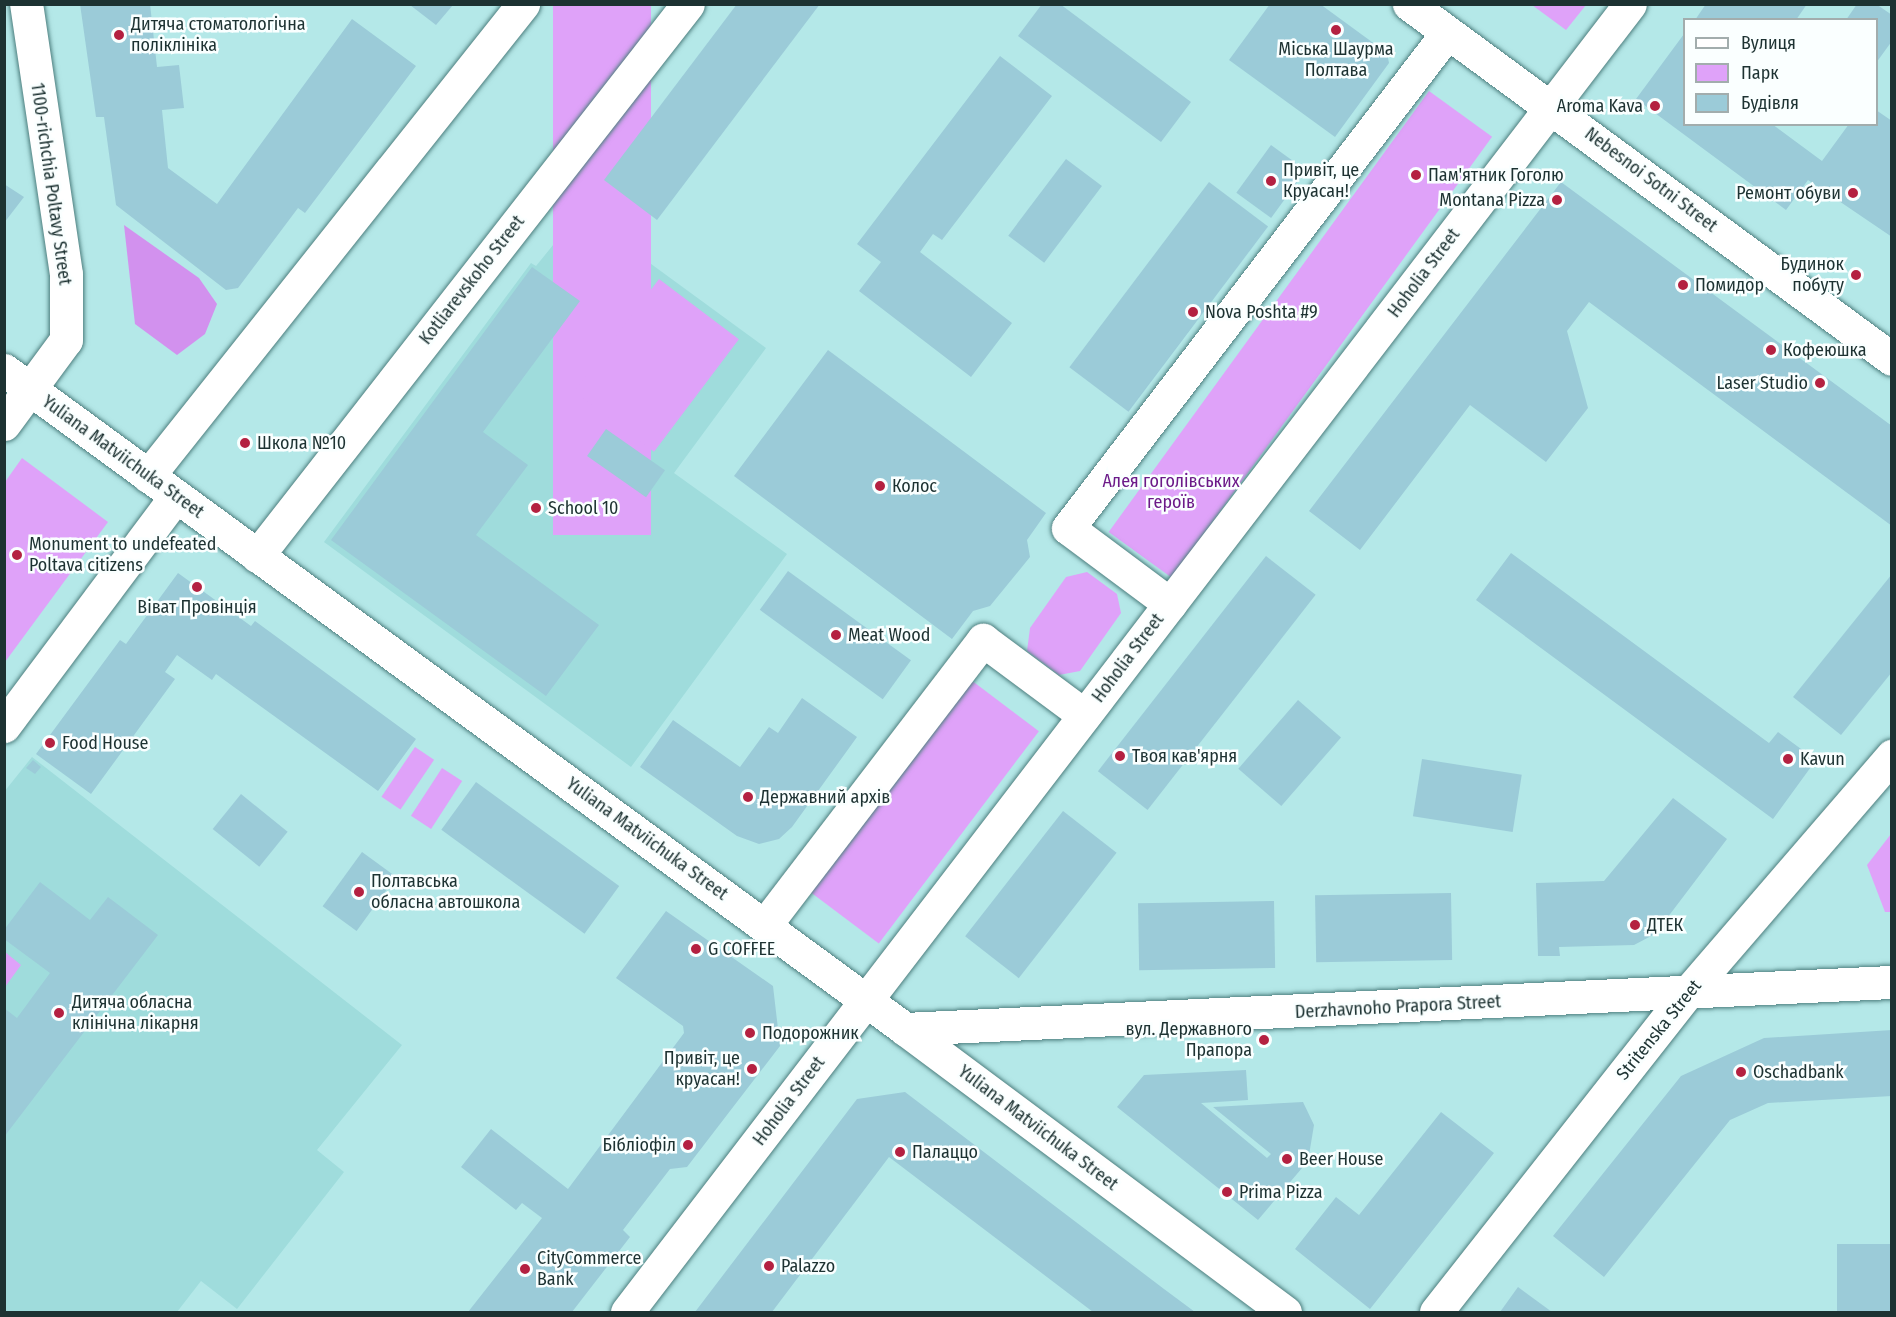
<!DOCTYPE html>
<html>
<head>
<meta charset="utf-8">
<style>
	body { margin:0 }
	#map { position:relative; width:1896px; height:1317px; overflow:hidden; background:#b4e8e8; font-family:"Fira Sans Condensed",sans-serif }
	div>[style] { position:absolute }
	.built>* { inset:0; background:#9fdcdc }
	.green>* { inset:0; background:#dfa2f9; transform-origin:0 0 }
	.forest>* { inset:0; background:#d291ee }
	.building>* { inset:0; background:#9bcbd8; transform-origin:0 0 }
	.roads { filter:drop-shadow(0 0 2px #4d7e7e) drop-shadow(0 0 2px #4d7e7e) }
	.street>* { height:33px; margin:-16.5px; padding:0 16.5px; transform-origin:16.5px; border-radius:16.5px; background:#fff }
	.secondary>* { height:33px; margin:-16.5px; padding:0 16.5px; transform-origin:16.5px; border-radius:16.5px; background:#fff }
	.primary>* { height:33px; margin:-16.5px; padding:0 16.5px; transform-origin:16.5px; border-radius:16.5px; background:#fff }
	.dots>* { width:16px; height:16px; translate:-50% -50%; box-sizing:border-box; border:3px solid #faffff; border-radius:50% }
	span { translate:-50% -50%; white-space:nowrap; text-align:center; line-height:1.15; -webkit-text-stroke:5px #faffff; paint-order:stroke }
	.poi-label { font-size:18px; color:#1d3232 }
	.left { translate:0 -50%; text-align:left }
	.right { translate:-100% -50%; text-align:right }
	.street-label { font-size:18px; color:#1d3232 }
	.park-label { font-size:18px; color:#6c1a88 }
	.frame { position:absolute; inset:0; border:6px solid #1d3232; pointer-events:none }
	.legend { position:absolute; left:1683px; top:18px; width:195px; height:108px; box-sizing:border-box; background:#faffff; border:2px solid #a2adad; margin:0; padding:8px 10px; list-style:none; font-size:18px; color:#1d3232 }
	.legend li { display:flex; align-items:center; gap:12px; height:30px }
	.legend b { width:30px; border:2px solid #a2adad }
</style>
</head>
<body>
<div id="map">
	<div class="built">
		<i style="clip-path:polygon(580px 212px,766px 348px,674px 473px,787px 554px,631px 767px,324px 542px,531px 263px,536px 266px)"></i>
		<i style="clip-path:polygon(32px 757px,402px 1045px,317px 1150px,344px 1172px,237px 1309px,201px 1281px,177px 1312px,5px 1312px,4px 792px)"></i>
	</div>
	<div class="green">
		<i style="left:553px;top:5px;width:98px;height:530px"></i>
		<i style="clip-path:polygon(1532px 5px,1586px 5px,1566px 30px)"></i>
		<i style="left:1429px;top:91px;width:78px;height:545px;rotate:36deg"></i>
		<i style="left:659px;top:279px;width:100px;height:141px;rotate:37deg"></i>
		<i style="clip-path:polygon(22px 458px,108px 522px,5px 662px,5px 482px)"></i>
		<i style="clip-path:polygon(1087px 572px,1117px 594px,1121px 613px,1080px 671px,1059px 675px,1027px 651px,1030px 628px,1066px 577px)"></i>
		<i style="left:971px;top:680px;width:85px;height:266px;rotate:37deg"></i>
		<i style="left:415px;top:747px;width:23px;height:60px;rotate:34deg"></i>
		<i style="left:442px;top:768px;width:24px;height:57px;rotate:33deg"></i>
		<i style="clip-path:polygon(1891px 834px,1891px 912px,1885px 912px,1867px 865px)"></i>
		<i style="clip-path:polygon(5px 952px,21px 965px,5px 987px)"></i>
	</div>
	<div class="forest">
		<i style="clip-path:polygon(124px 225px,199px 278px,217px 304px,205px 334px,177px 355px,135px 324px)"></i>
	</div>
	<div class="building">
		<i style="clip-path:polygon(80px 4px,150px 4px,157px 67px,179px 65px,184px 108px,162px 110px,168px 168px,217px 204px,352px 19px,416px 66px,305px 213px,298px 208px,238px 288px,226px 290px,116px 205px,104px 117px,96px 117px)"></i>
		<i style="clip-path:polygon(737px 4px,820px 4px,657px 220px,604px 180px)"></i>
		<i style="clip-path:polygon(1042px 4px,1060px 4px,1191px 102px,1161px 142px,1018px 36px)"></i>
		<i style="clip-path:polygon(1270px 4px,1320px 4px,1387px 53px,1389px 63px,1335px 137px,1229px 60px)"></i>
		<i style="clip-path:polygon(1706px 4px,1807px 4px,1796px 20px,1695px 20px)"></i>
		<i style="clip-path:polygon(1857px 4px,1876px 4px,1892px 15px,1892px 41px,1876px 63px,1876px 20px,1846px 20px)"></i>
		<i style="clip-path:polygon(410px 5px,453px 5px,436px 25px)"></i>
		<i style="clip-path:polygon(1684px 34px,1684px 124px,1772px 124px,1822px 161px,1849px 124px,1876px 124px,1876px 110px,1892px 121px,1892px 237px,1808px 180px,1786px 210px,1636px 99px)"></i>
		<i style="clip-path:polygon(1000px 56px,1052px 96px,942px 240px,933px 234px,920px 252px,1012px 323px,971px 377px,859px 291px,881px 262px,857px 244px)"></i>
		<i style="left:1271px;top:145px;width:43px;height:59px;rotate:36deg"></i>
		<i style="left:1066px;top:159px;width:45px;height:96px;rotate:37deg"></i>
		<i style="left:1209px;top:182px;width:74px;height:232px;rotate:37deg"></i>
		<i style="clip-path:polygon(1561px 182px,1892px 426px,1892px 526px,1589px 302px,1567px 331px,1588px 408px,1546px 462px,1470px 405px,1360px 550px,1309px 511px)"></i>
		<i style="clip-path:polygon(4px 184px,24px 197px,4px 223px)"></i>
		<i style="clip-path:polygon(532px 267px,580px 301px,483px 432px,528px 465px,476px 535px,599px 625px,546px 696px,331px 540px)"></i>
		<i style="clip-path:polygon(828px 350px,1046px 513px,1027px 540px,1030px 557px,990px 606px,973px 611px,952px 639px,734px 476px)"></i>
		<i style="left:606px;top:429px;width:72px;height:33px;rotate:35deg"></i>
		<i style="clip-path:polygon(1511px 553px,1769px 743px,1778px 732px,1816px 760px,1773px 819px,1476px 600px)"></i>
		<i style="left:1266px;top:556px;width:63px;height:273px;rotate:38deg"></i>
		<i style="left:788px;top:571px;width:152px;height:48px;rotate:36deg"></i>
		<i style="clip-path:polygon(178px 573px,251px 626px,255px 621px,416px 739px,378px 791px,216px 674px,212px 680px,177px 655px,165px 672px,175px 679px,91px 794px,36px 754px,120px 640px,126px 644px)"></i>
		<i style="clip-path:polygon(1892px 574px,1892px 672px,1841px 735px,1793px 697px)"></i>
		<i style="clip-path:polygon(802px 698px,857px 737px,792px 827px,779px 839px,759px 844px,737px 836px,640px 767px,673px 720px,740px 767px,769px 727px,778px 733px)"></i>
		<i style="left:1298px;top:700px;width:57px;height:91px;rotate:41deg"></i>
		<i style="left:1422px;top:759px;width:101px;height:58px;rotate:9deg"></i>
		<i style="clip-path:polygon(33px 760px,41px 767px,35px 774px,26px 768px)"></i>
		<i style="left:476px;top:782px;width:177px;height:59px;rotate:36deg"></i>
		<i style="left:241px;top:794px;width:60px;height:45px;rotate:39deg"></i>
		<i style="clip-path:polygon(1673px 798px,1727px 839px,1655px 934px,1634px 945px,1559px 947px,1560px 956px,1538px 956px,1536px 883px,1604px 881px)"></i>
		<i style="left:1063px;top:811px;width:68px;height:159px;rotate:38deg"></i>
		<i style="left:362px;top:852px;width:42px;height:67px;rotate:36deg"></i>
		<i style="clip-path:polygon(40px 882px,90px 920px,108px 897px,158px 935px,4px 1137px,4px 1008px,17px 1018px,50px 973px,4px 939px,4px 930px)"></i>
		<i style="left:1451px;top:893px;width:67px;height:136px;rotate:89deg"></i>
		<i style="left:1274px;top:901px;width:67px;height:136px;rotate:89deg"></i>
		<i style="clip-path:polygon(666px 911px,773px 986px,780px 1046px,687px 1167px,670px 1169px,623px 1230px,630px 1237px,572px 1312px,468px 1312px,542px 1218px,522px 1203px,516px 1210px,461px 1167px,491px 1129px,568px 1189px,684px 1033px,683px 1026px,616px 978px)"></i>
		<i style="clip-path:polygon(1892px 1030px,1892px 1096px,1768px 1103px,1730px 1120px,1604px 1277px,1553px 1236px,1681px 1076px,1764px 1038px)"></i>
		<i style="clip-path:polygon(1246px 1070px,1248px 1100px,1201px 1103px,1267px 1158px,1271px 1154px,1213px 1107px,1303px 1102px,1314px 1125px,1308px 1161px,1258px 1220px,1117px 1107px,1144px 1075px)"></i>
		<i style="clip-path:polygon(905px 1092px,1164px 1289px,1195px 1312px,1093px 1312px,889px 1157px,772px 1312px,695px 1312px,857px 1099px)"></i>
		<i style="clip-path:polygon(1441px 1112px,1494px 1153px,1370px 1309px,1295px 1249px,1336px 1197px,1359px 1215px)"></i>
		<i style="left:1892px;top:1244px;width:68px;height:55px;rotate:90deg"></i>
		<i style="clip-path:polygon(1518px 1287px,1552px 1312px,1500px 1312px)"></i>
	</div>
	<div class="roads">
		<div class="street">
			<i style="left:4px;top:424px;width:104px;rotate:-53.6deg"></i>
			<i style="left:66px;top:340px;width:66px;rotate:-90deg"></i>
			<i style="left:66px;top:274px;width:273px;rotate:-98.4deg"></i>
			<i style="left:148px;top:476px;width:603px;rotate:-51.53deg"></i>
			<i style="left:257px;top:556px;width:700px;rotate:-52.02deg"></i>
			<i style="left:1170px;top:604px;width:127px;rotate:-143.3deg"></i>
			<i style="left:1068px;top:528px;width:623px;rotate:-52.56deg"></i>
			<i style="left:4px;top:726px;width:287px;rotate:-53.2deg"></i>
			<i style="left:765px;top:925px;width:359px;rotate:-52.6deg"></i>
			<i style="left:983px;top:640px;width:126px;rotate:36.6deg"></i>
			<i style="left:905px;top:1029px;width:988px;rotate:-2.73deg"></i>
			<i style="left:905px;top:1029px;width:474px;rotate:36.7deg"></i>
			<i style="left:627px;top:1312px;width:1648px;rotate:-52.52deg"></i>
			<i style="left:1436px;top:1312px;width:409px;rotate:-51.8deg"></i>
			<i style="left:1689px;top:991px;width:311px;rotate:-49.2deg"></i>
		</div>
		<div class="secondary">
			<i style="left:4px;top:370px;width:1116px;rotate:36.18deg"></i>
		</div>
		<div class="primary">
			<i style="left:1409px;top:4px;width:599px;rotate:36.32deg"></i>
		</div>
	</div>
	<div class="dots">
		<i style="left:1336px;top:30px;background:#b42141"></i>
		<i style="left:119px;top:35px;background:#b42141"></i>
		<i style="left:1655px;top:106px;background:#b42141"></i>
		<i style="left:1416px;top:175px;background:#b42141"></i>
		<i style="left:1271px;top:181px;background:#b42141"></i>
		<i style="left:1853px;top:193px;background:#b42141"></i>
		<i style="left:1557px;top:200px;background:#b42141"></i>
		<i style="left:1856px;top:275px;background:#b42141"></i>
		<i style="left:1683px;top:285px;background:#b42141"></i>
		<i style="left:1193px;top:312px;background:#b42141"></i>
		<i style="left:1771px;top:350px;background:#b42141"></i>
		<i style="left:1820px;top:383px;background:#b42141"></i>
		<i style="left:245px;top:443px;background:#b42141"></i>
		<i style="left:880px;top:486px;background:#b42141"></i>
		<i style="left:536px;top:508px;background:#b42141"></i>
		<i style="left:17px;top:555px;background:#b42141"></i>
		<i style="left:197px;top:587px;background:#b42141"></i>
		<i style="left:836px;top:635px;background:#b42141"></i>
		<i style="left:50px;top:743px;background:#b42141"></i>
		<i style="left:1120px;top:756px;background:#b42141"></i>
		<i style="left:1788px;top:759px;background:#b42141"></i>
		<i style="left:748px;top:797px;background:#b42141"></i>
		<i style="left:359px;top:892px;background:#b42141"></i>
		<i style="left:1635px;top:925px;background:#b42141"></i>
		<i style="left:696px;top:949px;background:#b42141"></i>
		<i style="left:59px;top:1013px;background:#b42141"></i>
		<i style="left:750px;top:1033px;background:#b42141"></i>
		<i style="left:1264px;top:1040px;background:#b42141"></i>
		<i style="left:752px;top:1069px;background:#b42141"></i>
		<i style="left:1741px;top:1072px;background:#b42141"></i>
		<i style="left:688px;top:1145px;background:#b42141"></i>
		<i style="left:900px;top:1152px;background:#b42141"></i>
		<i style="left:1287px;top:1159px;background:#b42141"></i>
		<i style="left:1227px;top:1192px;background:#b42141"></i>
		<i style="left:769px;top:1266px;background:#b42141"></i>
		<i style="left:525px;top:1269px;background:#b42141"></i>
	</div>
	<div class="poi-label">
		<span class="left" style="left:131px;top:35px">Дитяча стоматологічна<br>поліклініка</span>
		<span style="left:1336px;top:60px">Міська Шаурма<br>Полтава</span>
		<span class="right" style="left:1643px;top:106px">Aroma Kava</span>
		<span class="left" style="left:1283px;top:181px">Привіт, це<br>Круасан!</span>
		<span class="left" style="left:1428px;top:175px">Пам'ятник Гоголю</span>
		<span class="right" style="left:1841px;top:193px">Ремонт обуви</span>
		<span class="right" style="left:1545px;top:200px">Montana Pizza</span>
		<span class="right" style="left:1844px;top:275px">Будинок<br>побуту</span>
		<span class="left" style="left:1695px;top:285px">Помидор</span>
		<span class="left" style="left:1205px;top:312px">Nova Poshta #9</span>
		<span class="left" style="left:1783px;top:350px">Кофеюшка</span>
		<span class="right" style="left:1808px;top:383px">Laser Studio</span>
		<span class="left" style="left:257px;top:443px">Школа №10</span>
		<span class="left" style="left:892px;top:486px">Колос</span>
		<span class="left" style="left:548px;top:508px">School 10</span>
		<span class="left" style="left:29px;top:555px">Monument to undefeated<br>Poltava citizens</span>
		<span style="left:197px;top:607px">Віват Провінція</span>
		<span class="left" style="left:848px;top:635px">Meat Wood</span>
		<span class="left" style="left:62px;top:743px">Food House</span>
		<span class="left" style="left:1132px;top:756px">Твоя кав'ярня</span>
		<span class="left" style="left:1800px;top:759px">Kavun</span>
		<span class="left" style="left:760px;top:797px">Державний архів</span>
		<span class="left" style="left:371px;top:892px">Полтавська<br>обласна автошкола</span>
		<span class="left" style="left:1647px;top:925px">ДТЕК</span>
		<span class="left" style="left:708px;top:949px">G COFFEE</span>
		<span class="left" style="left:72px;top:1013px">Дитяча обласна<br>клінічна лікарня</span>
		<span class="right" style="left:1252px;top:1040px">вул. Державного<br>Прапора</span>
		<span class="left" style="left:762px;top:1033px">Подорожник</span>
		<span class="right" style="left:740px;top:1069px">Привіт, це<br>круасан!</span>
		<span class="left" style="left:1753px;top:1072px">Oschadbank</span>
		<span class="right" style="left:676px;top:1145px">Бібліофіл</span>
		<span class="left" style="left:912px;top:1152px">Палаццо</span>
		<span class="left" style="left:1299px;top:1159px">Beer House</span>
		<span class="left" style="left:1239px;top:1192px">Prima Pizza</span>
		<span class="left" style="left:537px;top:1269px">CityCommerce<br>Bank</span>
		<span class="left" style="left:781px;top:1266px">Palazzo</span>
	</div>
	<div class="street-label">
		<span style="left:1651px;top:180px;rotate:37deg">Nebesnoi Sotni Street</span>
		<span style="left:51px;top:184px;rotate:82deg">1100-richchia Poltavy Street</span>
		<span style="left:1424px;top:273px;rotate:-53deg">Hoholia Street</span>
		<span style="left:472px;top:280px;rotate:-52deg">Kotliarevskoho Street</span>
		<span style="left:123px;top:457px;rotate:36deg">Yuliana Matviichuka Street</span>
		<span style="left:1128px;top:658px;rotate:-53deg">Hoholia Street</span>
		<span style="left:647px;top:839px;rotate:36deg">Yuliana Matviichuka Street</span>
		<span style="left:1398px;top:1007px;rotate:-3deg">Derzhavnoho Prapora Street</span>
		<span style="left:1659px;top:1030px;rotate:-51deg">Stritenska Street</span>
		<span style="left:789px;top:1101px;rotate:-53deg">Hoholia Street</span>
		<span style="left:1038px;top:1128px;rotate:37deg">Yuliana Matviichuka Street</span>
	</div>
	<div class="park-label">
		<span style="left:1171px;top:492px">Алея гоголівських<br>героїв</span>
	</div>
	<div class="frame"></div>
	<ul class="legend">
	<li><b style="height:8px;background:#fff"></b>Вулиця</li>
	<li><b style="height:16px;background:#dfa2f9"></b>Парк</li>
	<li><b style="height:16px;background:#9bcbd8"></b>Будівля</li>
	</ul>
</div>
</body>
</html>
